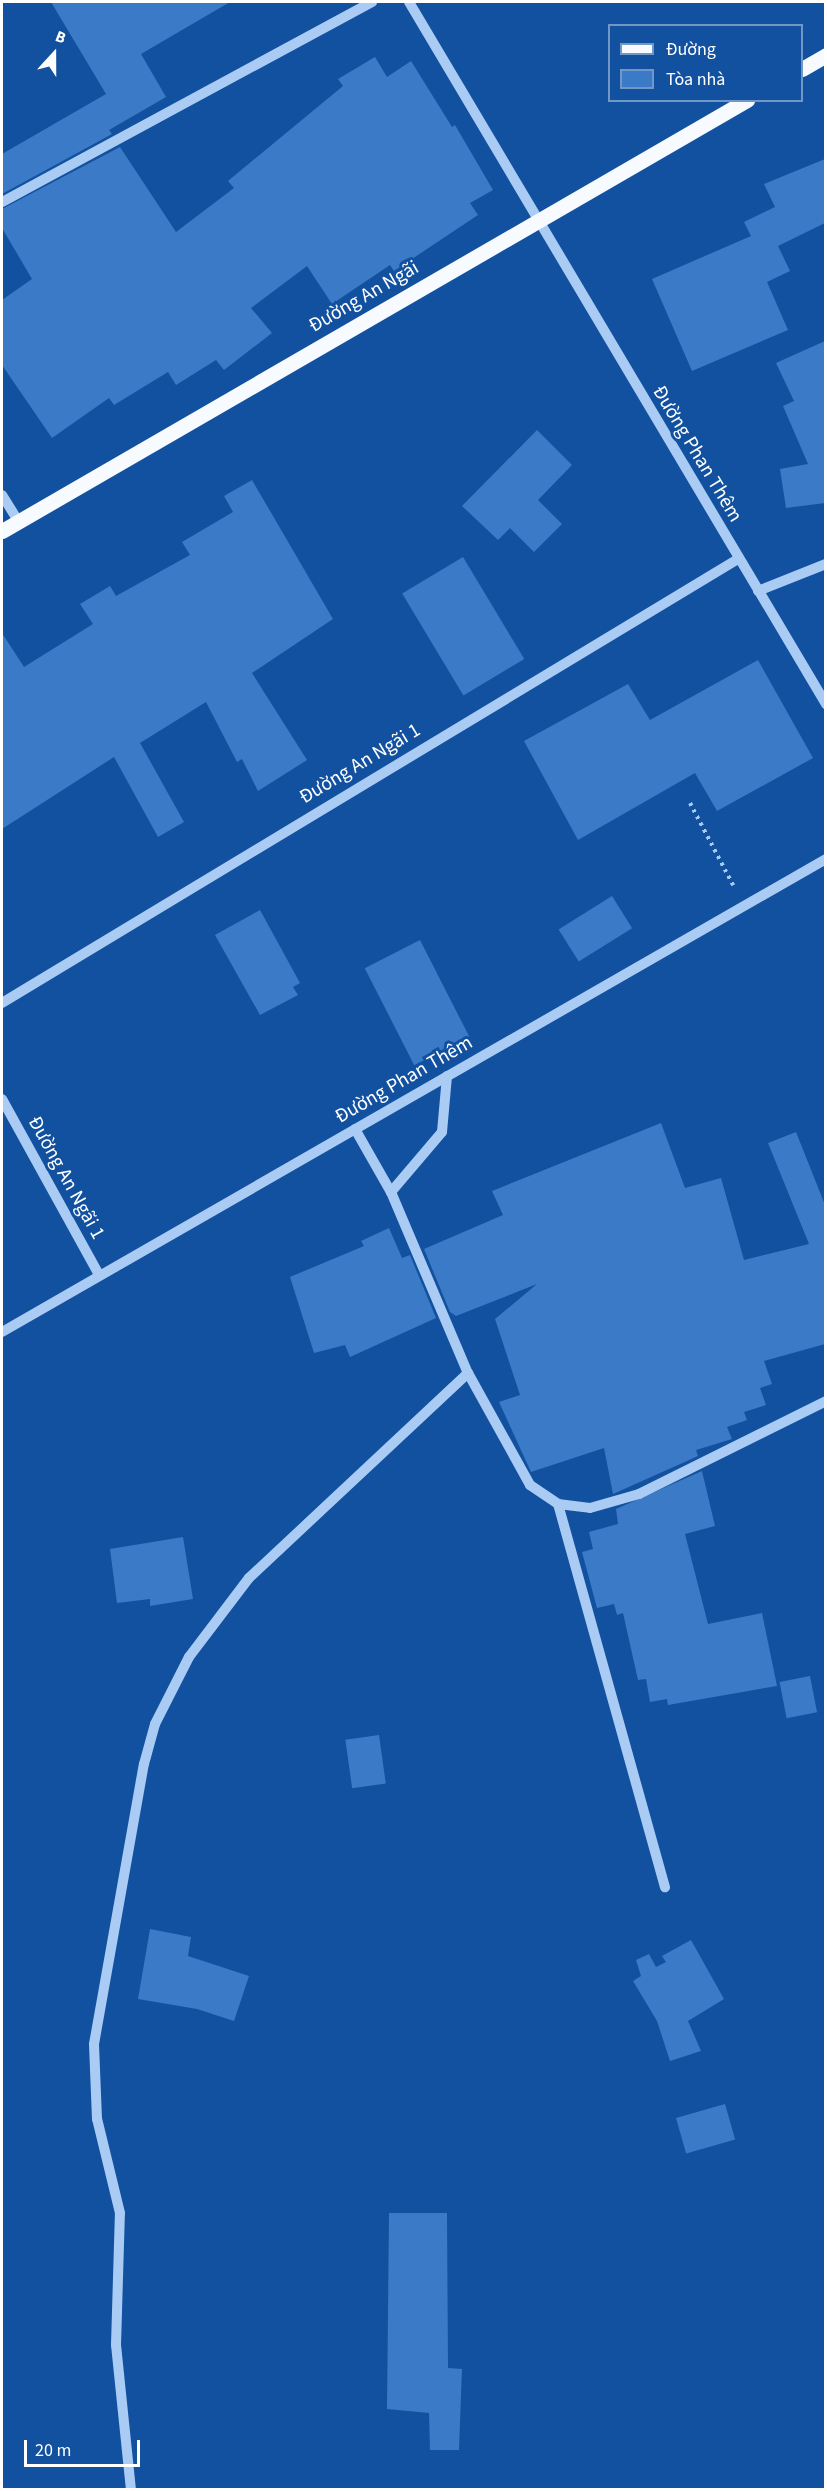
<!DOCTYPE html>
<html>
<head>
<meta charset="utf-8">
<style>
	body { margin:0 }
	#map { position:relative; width:827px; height:2491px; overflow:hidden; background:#12519f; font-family:"Source Sans 3",sans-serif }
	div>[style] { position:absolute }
	.building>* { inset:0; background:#3b7ac6; transform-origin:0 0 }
	.path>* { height:4px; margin-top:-2px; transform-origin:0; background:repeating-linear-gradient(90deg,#aaccf4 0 3px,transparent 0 7.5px) }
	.minor>* { height:10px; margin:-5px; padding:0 5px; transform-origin:5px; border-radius:5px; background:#aaccf4 }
	.major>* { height:15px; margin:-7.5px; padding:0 7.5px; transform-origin:7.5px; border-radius:7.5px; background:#f7faff }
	span { translate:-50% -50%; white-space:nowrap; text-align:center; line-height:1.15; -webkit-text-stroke:6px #12519f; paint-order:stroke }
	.street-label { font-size:20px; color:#fff }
	.frame { position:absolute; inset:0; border:3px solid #fff; pointer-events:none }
	.legend { position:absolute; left:608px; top:24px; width:195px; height:78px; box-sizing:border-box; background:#12519f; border:2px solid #7197c5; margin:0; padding:8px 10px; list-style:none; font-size:18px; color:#fff }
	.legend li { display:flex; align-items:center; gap:12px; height:30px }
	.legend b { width:30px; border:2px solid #7197c5 }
	.north { position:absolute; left:24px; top:24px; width:60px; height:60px; -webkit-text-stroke:4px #12519f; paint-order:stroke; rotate:21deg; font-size:16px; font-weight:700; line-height:24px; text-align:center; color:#fff }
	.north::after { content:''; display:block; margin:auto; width:21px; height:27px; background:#fff; clip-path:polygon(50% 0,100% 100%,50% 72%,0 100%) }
	.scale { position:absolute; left:24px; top:2440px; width:116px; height:27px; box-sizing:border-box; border:3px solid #fff; border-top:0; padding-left:8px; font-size:18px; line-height:21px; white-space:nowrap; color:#fff; -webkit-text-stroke:4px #12519f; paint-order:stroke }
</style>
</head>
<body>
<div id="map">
	<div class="building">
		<i style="clip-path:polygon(51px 2px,230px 2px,141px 54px,166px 97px,109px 130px,112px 134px,2px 194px,2px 154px,106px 94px)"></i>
		<i style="clip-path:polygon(375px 57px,387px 77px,411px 61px,452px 127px,455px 125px,493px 190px,470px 203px,478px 215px,394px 271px,390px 265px,332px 304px,307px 266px,251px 308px,272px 333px,224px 370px,216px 360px,176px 385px,168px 372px,114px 405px,109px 398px,52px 438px,2px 365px,2px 300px,32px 279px,2px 228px,2px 209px,120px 147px,176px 232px,234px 188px,228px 181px,343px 86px,338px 79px)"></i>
		<i style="clip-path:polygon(825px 159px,825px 223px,778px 246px,790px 271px,767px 282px,788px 330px,692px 371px,652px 279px,751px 236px,744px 222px,775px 207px,764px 184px)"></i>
		<i style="clip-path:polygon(825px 341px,825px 503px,786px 508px,780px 469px,808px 464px,783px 406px,794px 401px,776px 363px)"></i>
		<i style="clip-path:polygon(537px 430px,572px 465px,538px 500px,562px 524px,534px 552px,510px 528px,498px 540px,462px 506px)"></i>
		<i style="clip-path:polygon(252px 480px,333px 619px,252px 673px,307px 760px,258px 791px,242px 759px,237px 762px,206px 702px,140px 743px,184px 822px,158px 837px,114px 757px,2px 829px,2px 633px,24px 667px,93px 624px,80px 604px,110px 586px,116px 596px,190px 555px,182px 542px,233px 512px,224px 496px)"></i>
		<i style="left:463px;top:557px;width:119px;height:71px;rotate:59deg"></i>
		<i style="clip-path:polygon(758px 660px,813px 758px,717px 811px,695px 773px,578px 840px,524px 741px,628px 684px,650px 720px)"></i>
		<i style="left:612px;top:896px;width:38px;height:63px;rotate:58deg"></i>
		<i style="clip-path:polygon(260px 910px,300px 983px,293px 987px,298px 995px,260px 1015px,215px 935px)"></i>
		<i style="left:420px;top:940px;width:109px;height:62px;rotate:63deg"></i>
		<i style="clip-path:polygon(661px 1123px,685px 1188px,721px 1178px,744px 1260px,809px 1244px,768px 1143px,796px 1132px,825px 1205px,825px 1344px,764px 1361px,772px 1384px,760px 1388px,766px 1405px,744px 1412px,747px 1420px,727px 1427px,732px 1439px,696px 1450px,698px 1456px,613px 1494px,604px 1448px,531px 1472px,499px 1402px,520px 1395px,495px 1319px,537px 1284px,456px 1316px,450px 1312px,424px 1249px,503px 1215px,492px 1191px)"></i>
		<i style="clip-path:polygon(389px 1228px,402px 1258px,410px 1255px,436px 1318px,350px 1357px,345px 1345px,314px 1353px,290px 1277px,364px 1246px,361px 1241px)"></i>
		<i style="clip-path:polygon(702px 1471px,715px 1526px,685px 1534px,708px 1624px,762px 1613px,777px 1686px,668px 1705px,667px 1699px,650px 1702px,646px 1679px,638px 1680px,623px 1613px,617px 1615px,614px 1604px,597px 1608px,582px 1552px,593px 1549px,589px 1532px,618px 1524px,616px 1509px)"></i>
		<i style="clip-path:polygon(183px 1537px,193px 1599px,150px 1606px,150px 1599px,117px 1603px,110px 1549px)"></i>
		<i style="left:810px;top:1676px;width:37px;height:31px;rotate:79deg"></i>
		<i style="left:379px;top:1735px;width:49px;height:34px;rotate:82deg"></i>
		<i style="clip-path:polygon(150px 1929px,191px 1937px,188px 1956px,249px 1976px,234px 2021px,197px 2009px,138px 1999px)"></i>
		<i style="clip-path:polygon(691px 1940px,724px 1999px,688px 2021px,701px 2051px,670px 2061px,657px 2021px,633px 1981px,641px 1976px,636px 1960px,649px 1954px,656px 1967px,666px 1962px,662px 1956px)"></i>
		<i style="left:725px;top:2104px;width:37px;height:51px;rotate:74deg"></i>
		<i style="clip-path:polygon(389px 2213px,447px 2213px,448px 2368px,462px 2369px,459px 2450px,430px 2450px,429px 2413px,387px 2409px)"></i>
	</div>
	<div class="path">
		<i style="left:690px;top:803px;width:93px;rotate:62.3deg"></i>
	</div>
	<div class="minor">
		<i style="left:409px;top:2px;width:817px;rotate:59.29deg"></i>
		<i style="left:2px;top:202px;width:421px;rotate:-28.4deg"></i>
		<i style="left:2px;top:495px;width:31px;rotate:58deg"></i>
		<i style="left:758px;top:591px;width:73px;rotate:-21.7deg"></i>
		<i style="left:2px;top:1003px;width:860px;rotate:-31.1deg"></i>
		<i style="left:447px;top:1076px;width:56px;rotate:95.1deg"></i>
		<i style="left:442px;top:1132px;width:79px;rotate:130.4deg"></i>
		<i style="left:391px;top:1192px;width:197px;rotate:67deg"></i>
		<i style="left:468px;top:1373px;width:128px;rotate:61deg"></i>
		<i style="left:530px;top:1485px;width:34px;rotate:34deg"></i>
		<i style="left:558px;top:1504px;width:32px;rotate:7deg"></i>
		<i style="left:590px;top:1508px;width:51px;rotate:-15.9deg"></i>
		<i style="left:639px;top:1494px;width:209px;rotate:-26.4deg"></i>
		<i style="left:2px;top:1099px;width:201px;rotate:61.1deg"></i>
		<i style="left:355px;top:1129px;width:73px;rotate:60.3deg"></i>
		<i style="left:2px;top:1332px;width:950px;rotate:-29.86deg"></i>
		<i style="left:558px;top:1504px;width:398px;rotate:74.4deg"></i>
		<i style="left:131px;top:2490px;width:146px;rotate:-95.9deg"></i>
		<i style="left:116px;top:2345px;width:132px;rotate:-88.3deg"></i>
		<i style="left:120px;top:2213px;width:97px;rotate:-103.7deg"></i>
		<i style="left:97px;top:2119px;width:75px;rotate:-92.3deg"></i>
		<i style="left:94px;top:2044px;width:284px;rotate:-79.9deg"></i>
		<i style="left:144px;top:1764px;width:41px;rotate:-74.6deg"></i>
		<i style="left:155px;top:1724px;width:75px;rotate:-63.1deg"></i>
		<i style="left:189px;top:1657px;width:99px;rotate:-52.8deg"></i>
		<i style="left:249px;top:1578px;width:300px;rotate:-43.1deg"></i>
	</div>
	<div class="major">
		<i style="left:802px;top:69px;width:28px;rotate:-30deg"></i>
		<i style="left:2px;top:531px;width:861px;rotate:-30.05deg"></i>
	</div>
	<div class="street-label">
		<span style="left:364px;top:297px;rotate:-30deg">Đường An Ngãi</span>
		<span style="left:697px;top:454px;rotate:59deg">Đường Phan Thêm</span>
		<span style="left:360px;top:764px;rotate:-31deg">Đường An Ngãi 1</span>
		<span style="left:404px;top:1080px;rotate:-30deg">Đường Phan Thêm</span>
		<span style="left:66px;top:1178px;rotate:61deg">Đường An Ngãi 1</span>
	</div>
	<div class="frame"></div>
	<ul class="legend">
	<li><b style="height:8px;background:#f7faff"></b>Đường</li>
	<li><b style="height:16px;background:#3b7ac6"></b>Tòa nhà</li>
	</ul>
	<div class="north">B</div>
	<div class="scale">20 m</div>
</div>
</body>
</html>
